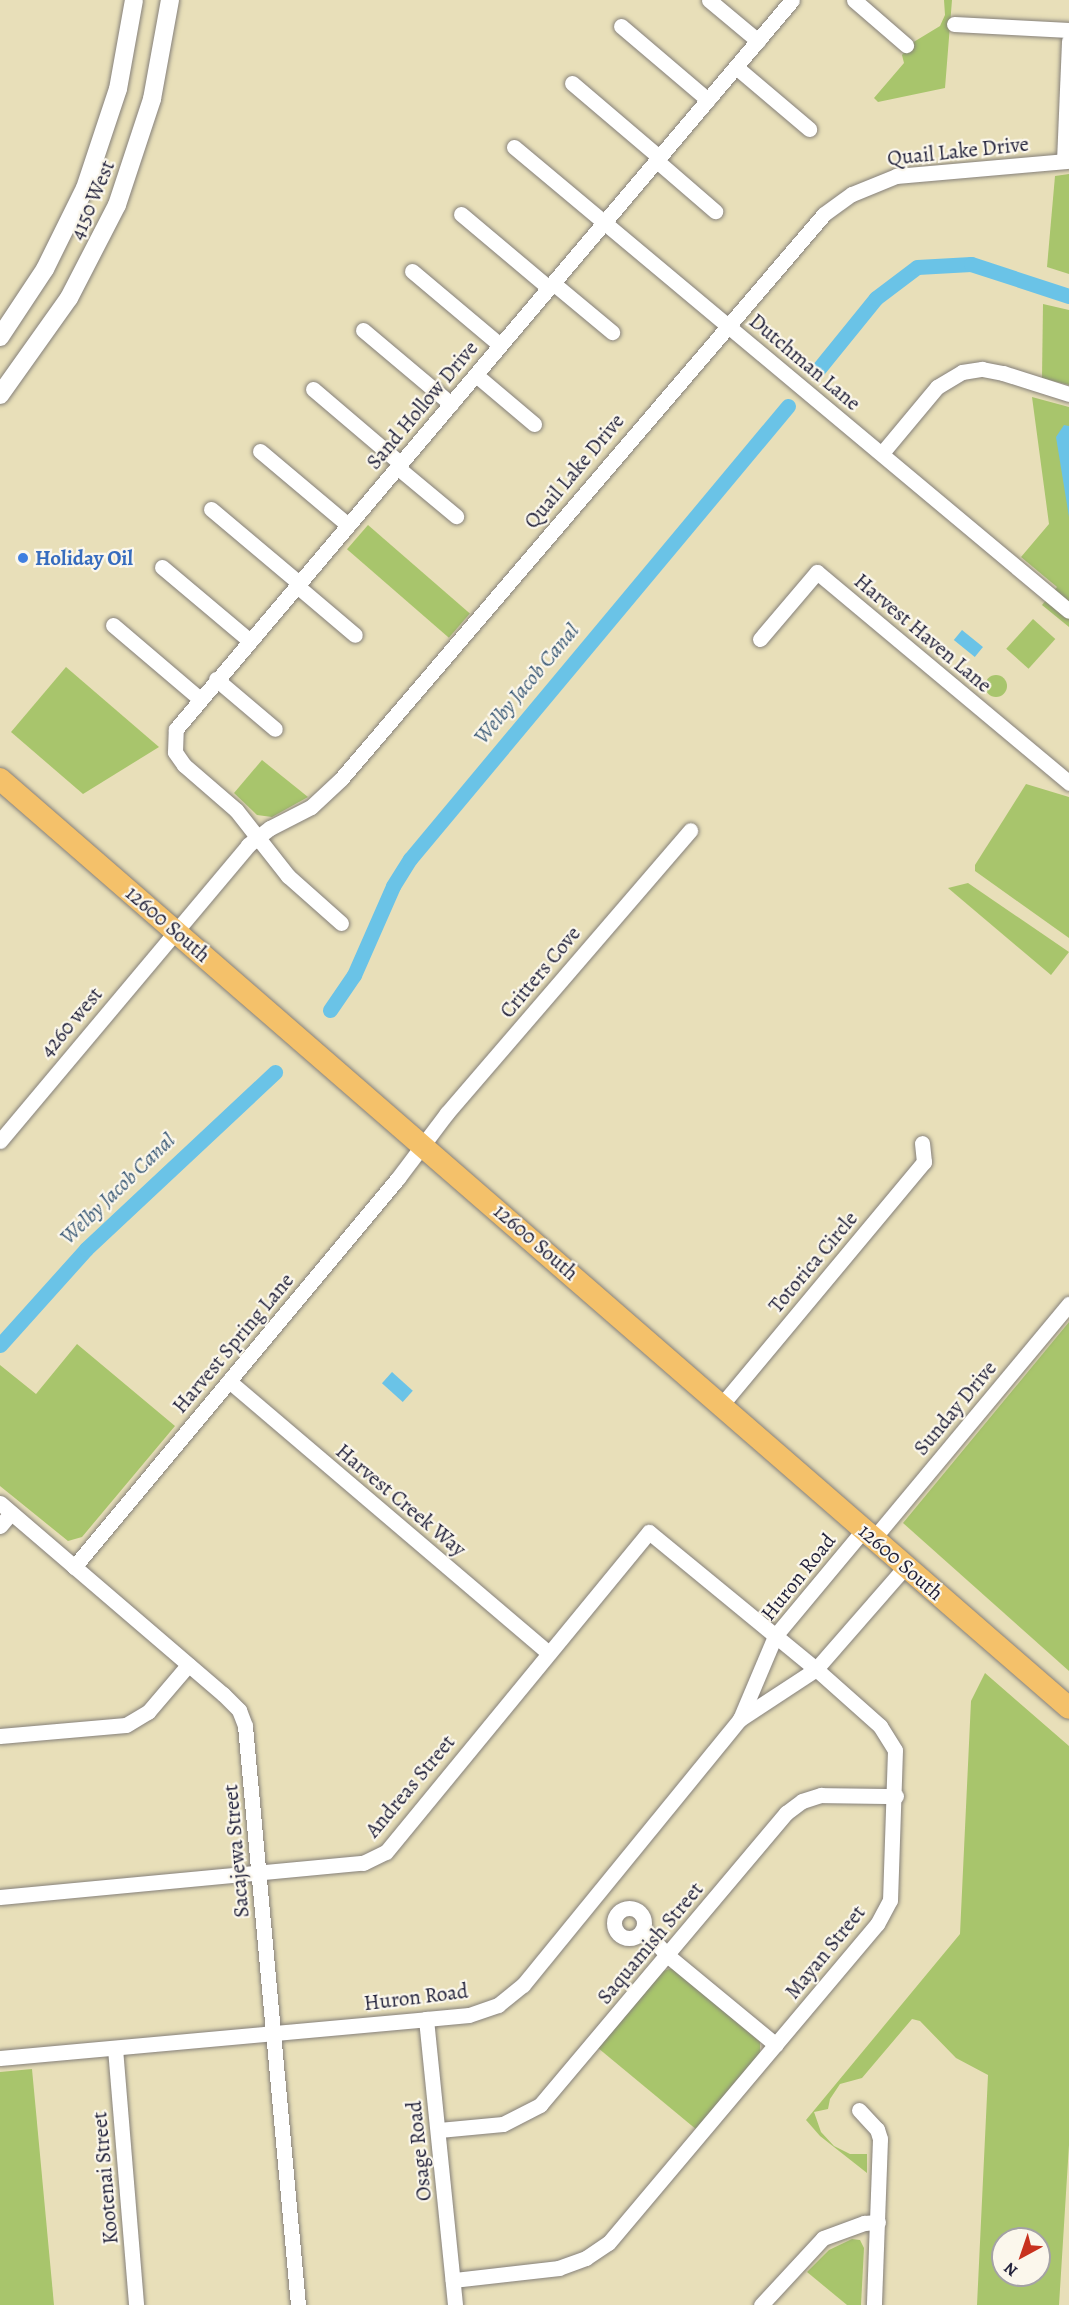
<!DOCTYPE html>
<html>
<head>
<meta charset="utf-8">
<style>
	body { margin:0 }
	#map { position:relative; width:1069px; height:2305px; overflow:hidden; background:#e8dfb9; font-family:Alegreya,serif }
	div>[style] { position:absolute }
	.green>* { inset:0; background:#a8c56c; transform-origin:0 0 }
	.round { border-radius:50% }
	.water>* { inset:0; background:#6ac3e7; transform-origin:0 0 }
	.canal>* { height:15px; margin:-7.5px; padding:0 7.5px; transform-origin:7.5px; border-radius:7.5px; background:#6ac3e7 }
	.roads { filter:drop-shadow(0 0 2px #85807a) drop-shadow(0 0 2px #85807a) }
	.minor>* { height:15px; margin:-7.5px; padding:0 7.5px; transform-origin:7.5px; border-radius:7.5px; background:#fff }
	.minor>.ring { margin:-7.5px; padding:0; box-sizing:content-box; background:none; border:15px solid #fff; border-radius:50% }
	.tertiary>* { height:18px; margin:-9px; padding:0 9px; transform-origin:9px; border-radius:9px; background:#fff }
	.primary>* { height:22px; margin:-11px; padding:0 11px; transform-origin:11px; border-radius:11px; background:#f4c16a }
	.dots>* { width:16px; height:16px; translate:-50% -50%; box-sizing:border-box; border:3px solid #fbf7ec; border-radius:50% }
	span { translate:-50% -50%; white-space:nowrap; text-align:center; line-height:1.15; -webkit-text-stroke:4.5px #fbf7ec; paint-order:stroke }
	.street-label { font-size:21px; color:#22223b }
	.shop-label { font-size:21px; color:#366cbe; font-weight:700 }
	.left { translate:0 -50%; text-align:left }
	.water-label { font-size:22px; color:#3b5a77; font-style:italic }
	.north { position:absolute; left:991px; top:2227px; width:60px; height:60px; box-sizing:border-box; background:#fbf7ec; border:2px solid #a4a2a5; border-radius:50%; rotate:220deg; font-size:16px; font-weight:700; line-height:24px; text-align:center; color:#22223b }
	.north::after { content:''; display:block; margin:auto; width:21px; height:27px; background:#c8321e; clip-path:polygon(50% 0,100% 100%,50% 72%,0 100%) }
</style>
</head>
<body>
<div id="map">
	<div class="green">
		<i style="clip-path:polygon(944px 0,952px 0,945px 88px,878px 102px,874px 98px,904px 63px,902px 55px,912px 43px,940px 26px,945px 15px)"></i>
		<i style="clip-path:polygon(1069px 174px,1069px 274px,1047px 267px,1055px 176px)"></i>
		<i style="clip-path:polygon(1043px 304px,1069px 310px,1069px 385px,1042px 378px)"></i>
		<i style="clip-path:polygon(1032px 397px,1069px 407px,1069px 627px,1042px 605px,1057px 587px,1021px 557px,1049px 524px)"></i>
		<i style="left:368px;top:525px;width:135px;height:32px;rotate:41deg"></i>
		<i style="left:1033px;top:619px;width:30px;height:40px;rotate:42deg"></i>
		<i style="clip-path:polygon(66px 667px,159px 747px,83px 794px,11px 732px)"></i>
		<i class="round" style="left:985px;top:675px;width:22px;height:22px"></i>
		<i style="clip-path:polygon(262px 760px,308px 797px,272px 817px,257px 815px,234px 793px)"></i>
		<i style="clip-path:polygon(1026px 784px,1069px 797px,1069px 938px,975px 871px,975px 865px)"></i>
		<i style="clip-path:polygon(968px 883px,1069px 952px,1051px 975px,948px 888px)"></i>
		<i style="clip-path:polygon(1069px 1322px,1069px 1671px,903px 1523px)"></i>
		<i style="clip-path:polygon(77px 1344px,175px 1426px,82px 1537px,68px 1541px,0 1486px,0 1365px,36px 1394px)"></i>
		<i style="clip-path:polygon(evenodd,985px 1673px,1069px 1746px,1069px 2145px,1059px 2305px,977px 2305px,988px 2075px,956px 2058px,920px 2021px,912px 2019px,862px 2078px,840px 2084px,830px 2099px,828px 2109px,814px 2112px,821px 2132px,834px 2146px,850px 2154px,867px 2154px,867px 2173px,820px 2136px,806px 2120px,960px 1934px,971px 1701px,985px 1673px,1003px 2239px,1039px 2239px,1039px 2275px,1003px 2275px,1003px 2239px)"></i>
		<i style="clip-path:polygon(673px 1968px,760px 2042px,760px 2053px,697px 2130px,598px 2048px,663px 1971px)"></i>
		<i style="clip-path:polygon(32px 2069px,54px 2305px,0 2305px,0 2072px)"></i>
		<i style="clip-path:polygon(852px 2239px,860px 2240px,864px 2248px,861px 2305px,847px 2305px,807px 2272px,829px 2250px)"></i>
	</div>
	<div class="water">
		<i style="clip-path:polygon(1064px 425px,1069px 426px,1069px 517px,1056px 437px)"></i>
		<i style="left:962px;top:630px;width:27px;height:13px;rotate:39deg"></i>
		<i style="left:392px;top:1372px;width:28px;height:15px;rotate:42deg"></i>
	</div>
	<div class="canal">
		<i style="left:816px;top:372px;width:95px;rotate:-51deg"></i>
		<i style="left:876px;top:298px;width:51px;rotate:-37.1deg"></i>
		<i style="left:917px;top:267px;width:54px;rotate:-3.2deg"></i>
		<i style="left:971px;top:264px;width:103px;rotate:18.1deg"></i>
		<i style="left:330px;top:1010px;width:42px;rotate:-55.6deg"></i>
		<i style="left:354px;top:975px;width:97px;rotate:-66.3deg"></i>
		<i style="left:393px;top:886px;width:32px;rotate:-58deg"></i>
		<i style="left:410px;top:859px;width:590px;rotate:-50.16deg"></i>
		<i style="left:0;top:1345px;width:129px;rotate:-48.1deg"></i>
		<i style="left:86px;top:1249px;width:259px;rotate:-43.1deg"></i>
	</div>
	<div class="roads">
		<div class="minor">
			<i style="left:709px;top:0;width:64px;rotate:39.9deg"></i>
			<i style="left:854px;top:0;width:69px;rotate:40.9deg"></i>
			<i style="left:954px;top:24px;width:115px;rotate:3deg"></i>
			<i style="left:621px;top:26px;width:114px;rotate:40.4deg"></i>
			<i style="left:736px;top:67px;width:96px;rotate:40.3deg"></i>
			<i style="left:572px;top:83px;width:114px;rotate:40.4deg"></i>
			<i style="left:514px;top:147px;width:723px;rotate:39.9deg"></i>
			<i style="left:657px;top:161px;width:77px;rotate:40.8deg"></i>
			<i style="left:1064px;top:161px;width:120px;rotate:-87.6deg"></i>
			<i style="left:461px;top:214px;width:115px;rotate:40.1deg"></i>
			<i style="left:412px;top:271px;width:115px;rotate:40.1deg"></i>
			<i style="left:553px;top:283px;width:77px;rotate:39.7deg"></i>
			<i style="left:363px;top:330px;width:115px;rotate:40.1deg"></i>
			<i style="left:476px;top:375px;width:76px;rotate:40.2deg"></i>
			<i style="left:313px;top:389px;width:114px;rotate:40.4deg"></i>
			<i style="left:260px;top:451px;width:115px;rotate:40.1deg"></i>
			<i style="left:882px;top:453px;width:86px;rotate:-50.2deg"></i>
			<i style="left:937px;top:387px;width:29px;rotate:-31deg"></i>
			<i style="left:962px;top:372px;width:20px;rotate:-9deg"></i>
			<i style="left:982px;top:369px;width:21px;rotate:11deg"></i>
			<i style="left:1003px;top:373px;width:69px;rotate:17.7deg"></i>
			<i style="left:397px;top:467px;width:77px;rotate:39.7deg"></i>
			<i style="left:211px;top:509px;width:115px;rotate:40.1deg"></i>
			<i style="left:162px;top:567px;width:115px;rotate:40.1deg"></i>
			<i style="left:296px;top:585px;width:77px;rotate:40.3deg"></i>
			<i style="left:113px;top:625px;width:114px;rotate:40.4deg"></i>
			<i style="left:760px;top:639px;width:88px;rotate:-49.6deg"></i>
			<i style="left:817px;top:572px;width:329px;rotate:39.9deg"></i>
			<i style="left:216px;top:679px;width:77px;rotate:40.3deg"></i>
			<i style="left:341px;top:923px;width:71px;rotate:-138.4deg"></i>
			<i style="left:288px;top:876px;width:84px;rotate:-128.2deg"></i>
			<i style="left:236px;top:810px;width:69px;rotate:-139.1deg"></i>
			<i style="left:184px;top:765px;width:16px;rotate:-125deg"></i>
			<i style="left:175px;top:752px;width:23px;rotate:-88deg"></i>
			<i style="left:176px;top:729px;width:954px;rotate:-49.8deg"></i>
			<i style="left:0;top:1141px;width:386px;rotate:-50deg"></i>
			<i style="left:248px;top:845px;width:28px;rotate:-38deg"></i>
			<i style="left:270px;top:828px;width:46px;rotate:-27.1deg"></i>
			<i style="left:311px;top:807px;width:41px;rotate:-43deg"></i>
			<i style="left:341px;top:779px;width:743px;rotate:-49.47deg"></i>
			<i style="left:824px;top:214px;width:34px;rotate:-36deg"></i>
			<i style="left:852px;top:194px;width:48px;rotate:-22.2deg"></i>
			<i style="left:896px;top:176px;width:174px;rotate:-5deg"></i>
			<i style="left:229px;top:1381px;width:418px;rotate:40.4deg"></i>
			<i style="left:723px;top:1403px;width:314px;rotate:-50.2deg"></i>
			<i style="left:924px;top:1162px;width:19px;rotate:-96deg"></i>
			<i style="left:0;top:1503px;width:294px;rotate:40.6deg"></i>
			<i style="left:223px;top:1694px;width:23px;rotate:45deg"></i>
			<i style="left:239px;top:1710px;width:17px;rotate:69deg"></i>
			<i style="left:245px;top:1726px;width:581px;rotate:84.77deg"></i>
			<i style="left:0;top:1526px;width:17px;rotate:-50deg"></i>
			<i style="left:874px;top:1538px;width:305px;rotate:-50.2deg"></i>
			<i style="left:74px;top:1567px;width:506px;rotate:-50.21deg"></i>
			<i style="left:398px;top:1178px;width:81px;rotate:-53deg"></i>
			<i style="left:447px;top:1113px;width:373px;rotate:-49.3deg"></i>
			<i style="left:740px;top:1719px;width:91px;rotate:-33.3deg"></i>
			<i style="left:816px;top:1669px;width:137px;rotate:-48.9deg"></i>
			<i style="left:0;top:1736px;width:126px;rotate:-5deg"></i>
			<i style="left:126px;top:1725px;width:26px;rotate:-31deg"></i>
			<i style="left:148px;top:1712px;width:62px;rotate:-49.6deg"></i>
			<i style="left:0;top:1897px;width:365px;rotate:-5.4deg"></i>
			<i style="left:363px;top:1863px;width:25px;rotate:-26deg"></i>
			<i style="left:386px;top:1852px;width:414px;rotate:-50.6deg"></i>
			<i style="left:649px;top:1532px;width:216px;rotate:39.4deg"></i>
			<i style="left:816px;top:1669px;width:86px;rotate:41.7deg"></i>
			<i style="left:880px;top:1726px;width:28px;rotate:58deg"></i>
			<i style="left:895px;top:1750px;width:150px;rotate:91.9deg"></i>
			<i style="left:890px;top:1900px;width:27px;rotate:118deg"></i>
			<i style="left:877px;top:1924px;width:417px;rotate:130.1deg"></i>
			<i style="left:608px;top:2243px;width:27px;rotate:146deg"></i>
			<i style="left:586px;top:2258px;width:29px;rotate:160deg"></i>
			<i style="left:559px;top:2268px;width:107px;rotate:173.5deg"></i>
			<i class="ring" style="left:614px;top:1908px;width:15px;height:15px"></i>
			<i style="left:643px;top:1929px;width:35px;rotate:47deg"></i>
			<i style="left:667px;top:1955px;width:141px;rotate:39.5deg"></i>
			<i style="left:426px;top:2019px;width:287px;rotate:84.2deg"></i>
			<i style="left:115px;top:2048px;width:258px;rotate:85.3deg"></i>
			<i style="left:0;top:2058px;width:428px;rotate:-5.2deg"></i>
			<i style="left:426px;top:2019px;width:43px;rotate:-5.3deg"></i>
			<i style="left:469px;top:2015px;width:31px;rotate:-19deg"></i>
			<i style="left:498px;top:2005px;width:32px;rotate:-39deg"></i>
			<i style="left:523px;top:1985px;width:343px;rotate:-50.8deg"></i>
			<i style="left:740px;top:1719px;width:90px;rotate:-67.1deg"></i>
			<i style="left:775px;top:1636px;width:139px;rotate:-50.2deg"></i>
			<i style="left:859px;top:2110px;width:26px;rotate:47deg"></i>
			<i style="left:877px;top:2129px;width:10px;rotate:73deg"></i>
			<i style="left:880px;top:2139px;width:166px;rotate:92.1deg"></i>
			<i style="left:439px;top:2130px;width:64px;rotate:-5.4deg"></i>
			<i style="left:503px;top:2124px;width:42px;rotate:-27.2deg"></i>
			<i style="left:540px;top:2105px;width:382px;rotate:-49.9deg"></i>
			<i style="left:786px;top:1813px;width:20px;rotate:-37deg"></i>
			<i style="left:802px;top:1801px;width:20px;rotate:-18deg"></i>
			<i style="left:821px;top:1795px;width:75px;rotate:0.8deg"></i>
			<i style="left:761px;top:2305px;width:91px;rotate:-47.2deg"></i>
			<i style="left:823px;top:2238px;width:44px;rotate:-20.1deg"></i>
			<i style="left:864px;top:2223px;width:14px;rotate:-4deg"></i>
		</div>
		<div class="tertiary">
			<i style="left:0;top:337px;width:82px;rotate:-56.5deg"></i>
			<i style="left:45px;top:269px;width:90px;rotate:-63.7deg"></i>
			<i style="left:85px;top:188px;width:104px;rotate:-71.6deg"></i>
			<i style="left:118px;top:89px;width:90px;rotate:-79.8deg"></i>
			<i style="left:0;top:395px;width:119px;rotate:-54.6deg"></i>
			<i style="left:69px;top:298px;width:105px;rotate:-62.7deg"></i>
			<i style="left:117px;top:205px;width:112px;rotate:-71.7deg"></i>
			<i style="left:152px;top:99px;width:101px;rotate:-79.7deg"></i>
		</div>
		<div class="primary">
			<i style="left:0;top:779px;width:1416px;rotate:40.99deg"></i>
		</div>
	</div>
	<div class="dots">
		<i style="left:23px;top:558px;background:#3f7fe0"></i>
	</div>
	<div class="street-label">
		<span style="left:958px;top:151px;rotate:-6deg">Quail Lake Drive</span>
		<span style="left:92px;top:200px;rotate:-67deg">4150 West</span>
		<span style="left:805px;top:362px;rotate:40deg">Dutchman Lane</span>
		<span style="left:422px;top:405px;rotate:-50deg">Sand Hollow Drive</span>
		<span style="left:574px;top:471px;rotate:-50deg">Quail Lake Drive</span>
		<span style="left:923px;top:633px;rotate:40deg">Harvest Haven Lane</span>
		<span style="left:168px;top:924px;rotate:41deg">12600 South</span>
		<span style="left:540px;top:972px;rotate:-50deg">Critters Cove</span>
		<span style="left:71px;top:1022px;rotate:-50deg">4260 west</span>
		<span style="left:536px;top:1242px;rotate:41deg">12600 South</span>
		<span style="left:813px;top:1262px;rotate:-50deg">Totorica Circle</span>
		<span style="left:233px;top:1343px;rotate:-50deg">Harvest Spring Lane</span>
		<span style="left:955px;top:1408px;rotate:-50deg">Sunday Drive</span>
		<span style="left:401px;top:1500px;rotate:40deg">Harvest Creek Way</span>
		<span style="left:901px;top:1562px;rotate:41deg">12600 South</span>
		<span style="left:798px;top:1577px;rotate:-51deg">Huron Road</span>
		<span style="left:410px;top:1786px;rotate:-50deg">Andreas Street</span>
		<span style="left:236px;top:1851px;rotate:-95deg">Sacajewa Street</span>
		<span style="left:650px;top:1943px;rotate:-50deg">Saquamish Street</span>
		<span style="left:825px;top:1952px;rotate:-51deg">Mayan Street</span>
		<span style="left:416px;top:1997px;rotate:-7deg">Huron Road</span>
		<span style="left:419px;top:2151px;rotate:-96deg">Osage Road</span>
		<span style="left:105px;top:2178px;rotate:-95deg">Kootenai Street</span>
	</div>
	<div class="shop-label">
		<span class="left" style="left:35px;top:558px">Holiday Oil</span>
	</div>
	<div class="water-label">
		<span style="left:527px;top:684px;rotate:-50deg">Welby Jacob Canal</span>
		<span style="left:118px;top:1189px;rotate:-44deg">Welby Jacob Canal</span>
	</div>
	<div class="north">N</div>
</div>
</body>
</html>
